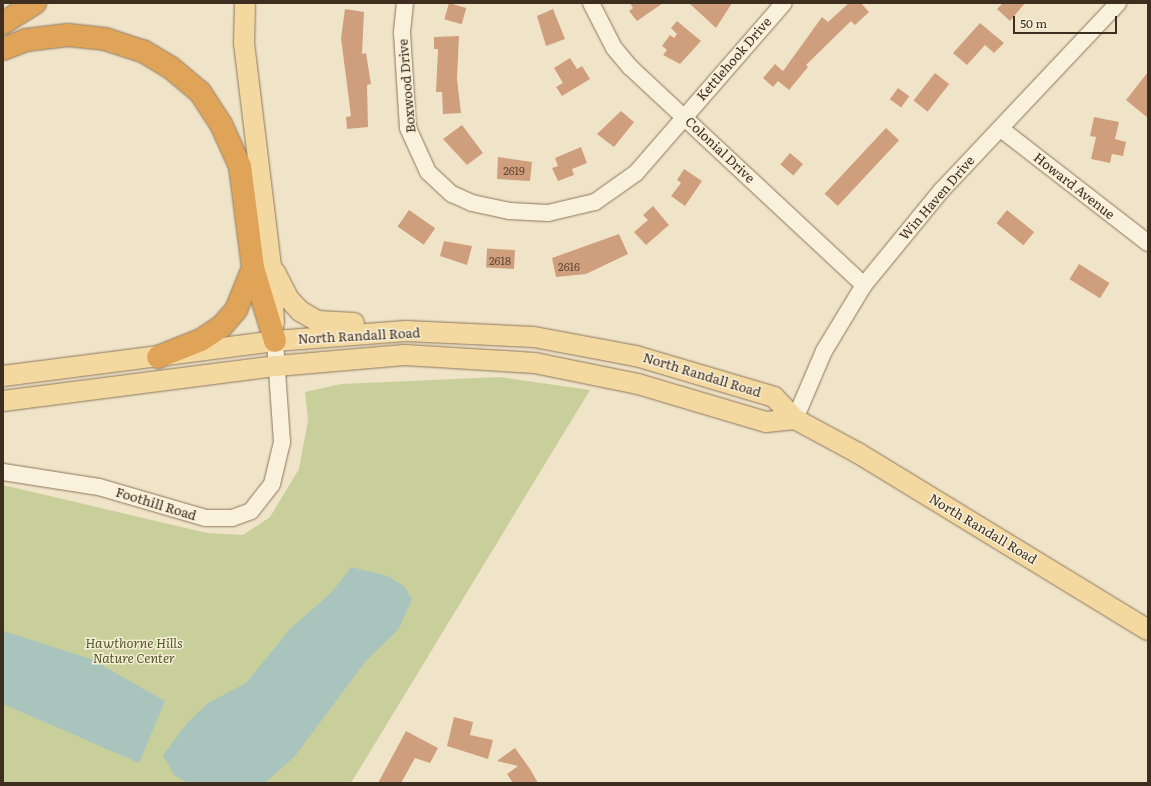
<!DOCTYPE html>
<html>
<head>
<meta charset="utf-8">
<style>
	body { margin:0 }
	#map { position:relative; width:1151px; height:786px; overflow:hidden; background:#f0e4c8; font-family:Literata,serif }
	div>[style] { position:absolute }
	.green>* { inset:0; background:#c9cf9b }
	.water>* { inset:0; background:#a9c4bc }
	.building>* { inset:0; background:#cf9f7d; transform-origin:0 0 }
	.roads { filter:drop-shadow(0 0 1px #8d765c) drop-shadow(0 0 1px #8d765c) }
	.minor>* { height:16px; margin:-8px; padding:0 8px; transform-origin:8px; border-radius:8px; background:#faf1dc }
	.major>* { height:20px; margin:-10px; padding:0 10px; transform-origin:10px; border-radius:10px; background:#f3d9a0 }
	.highway>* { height:22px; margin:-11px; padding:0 11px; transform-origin:11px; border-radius:11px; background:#e0a458 }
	span { translate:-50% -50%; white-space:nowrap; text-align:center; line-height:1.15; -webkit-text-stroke:3px #f7eed8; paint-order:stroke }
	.number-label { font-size:11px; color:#624a37 }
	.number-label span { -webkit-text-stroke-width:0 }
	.street-label { font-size:13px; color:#3d2e20 }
	.park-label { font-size:13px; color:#4d5a26; font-style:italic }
	.frame { position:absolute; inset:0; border:4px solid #3d2e20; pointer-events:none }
	.scale { position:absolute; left:1013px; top:16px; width:104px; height:18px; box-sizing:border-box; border:2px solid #3d2e20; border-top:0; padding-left:5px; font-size:12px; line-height:14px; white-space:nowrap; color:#3d2e20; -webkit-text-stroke:3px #f7eed8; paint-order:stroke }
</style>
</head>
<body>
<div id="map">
	<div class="green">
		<i style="clip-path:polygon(500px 377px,590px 390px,351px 783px,3px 783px,3px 485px,207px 533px,243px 535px,270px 517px,299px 469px,308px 420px,305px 392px,341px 384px)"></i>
	</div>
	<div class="water">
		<i style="clip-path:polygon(351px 567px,388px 576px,405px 587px,412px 600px,398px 630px,366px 661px,295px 756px,265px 783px,188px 783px,174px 775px,163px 755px,188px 722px,208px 703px,246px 683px,291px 628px,332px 592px)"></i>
		<i style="clip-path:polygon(3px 631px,91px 659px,165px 701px,139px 763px,3px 704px)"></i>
	</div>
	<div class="building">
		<i style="left:449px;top:3px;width:18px;height:17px;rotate:16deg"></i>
		<i style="clip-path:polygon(630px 3px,663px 3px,637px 21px,629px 11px,633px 8px)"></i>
		<i style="clip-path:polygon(689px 3px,732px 3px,716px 28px)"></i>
		<i style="clip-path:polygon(849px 3px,861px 3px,869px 12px,855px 25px,851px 21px,806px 65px,808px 67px,789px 90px,778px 81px,773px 87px,763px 78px,775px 64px,783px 71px,822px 17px,828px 22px)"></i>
		<i style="clip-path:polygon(1003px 3px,1025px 3px,1010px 21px,997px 9px)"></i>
		<i style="clip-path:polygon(345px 9px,364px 12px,362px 54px,366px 53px,371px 84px,367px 85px,368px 127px,347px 129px,346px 117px,351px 116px,341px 38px)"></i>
		<i style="clip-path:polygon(553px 9px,565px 39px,546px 46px,537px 16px)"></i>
		<i style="clip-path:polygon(677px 21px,701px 41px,680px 64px,663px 55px,667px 50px,662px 46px,670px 35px,674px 38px,677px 34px,671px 28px)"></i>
		<i style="clip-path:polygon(980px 23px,1004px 43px,994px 53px,985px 45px,967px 65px,953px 53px)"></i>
		<i style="clip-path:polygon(459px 36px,457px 79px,461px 113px,443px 114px,442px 92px,436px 92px,438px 49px,434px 49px,434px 37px)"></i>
		<i style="clip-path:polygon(570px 58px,577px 69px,582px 66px,590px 79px,562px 96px,556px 87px,563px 83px,554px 68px)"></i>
		<i style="clip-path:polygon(1148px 72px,1148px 118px,1126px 100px)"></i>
		<i style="left:935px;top:73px;width:18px;height:35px;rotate:38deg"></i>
		<i style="left:898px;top:88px;width:14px;height:14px;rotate:36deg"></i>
		<i style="clip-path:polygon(621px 111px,634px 122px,614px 147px,597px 134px)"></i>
		<i style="clip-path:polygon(1094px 117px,1119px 122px,1115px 139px,1126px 142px,1123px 156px,1112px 154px,1110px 163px,1091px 159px,1096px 137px,1090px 136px)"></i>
		<i style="clip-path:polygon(462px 125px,483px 153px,467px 165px,443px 139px)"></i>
		<i style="left:886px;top:128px;width:18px;height:90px;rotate:43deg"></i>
		<i style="clip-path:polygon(581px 147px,587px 163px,572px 169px,574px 175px,558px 181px,552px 168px,558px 166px,555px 158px)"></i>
		<i style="left:790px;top:153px;width:17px;height:15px;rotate:40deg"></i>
		<i style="clip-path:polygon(498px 157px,532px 162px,530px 181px,497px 179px)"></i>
		<i style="clip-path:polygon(684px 169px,702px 181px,685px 206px,671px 196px,681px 183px,677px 180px)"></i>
		<i style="clip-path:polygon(653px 206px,669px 225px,646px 245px,634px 232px,648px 220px,643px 215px)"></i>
		<i style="left:409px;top:210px;width:32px;height:20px;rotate:35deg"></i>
		<i style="left:1007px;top:210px;width:35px;height:17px;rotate:39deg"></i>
		<i style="clip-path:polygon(619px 234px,628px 254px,586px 274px,556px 277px,552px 258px)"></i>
		<i style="clip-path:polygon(444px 241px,472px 246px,467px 265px,440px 256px)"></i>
		<i style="left:515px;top:250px;width:19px;height:28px;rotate:93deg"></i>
		<i style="left:1079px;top:264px;width:36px;height:18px;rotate:32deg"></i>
		<i style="clip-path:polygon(454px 717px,473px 722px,470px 735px,493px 740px,488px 759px,447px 746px)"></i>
		<i style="clip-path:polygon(406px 731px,438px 748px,430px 763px,415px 758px,401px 783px,378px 783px)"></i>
		<i style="clip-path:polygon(515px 748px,530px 769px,538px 783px,513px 783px,507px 774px,518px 766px,497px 761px)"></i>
	</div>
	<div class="roads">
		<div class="minor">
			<i style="left:405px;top:3px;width:30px;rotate:96deg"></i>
			<i style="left:402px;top:33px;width:95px;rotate:86.4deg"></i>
			<i style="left:408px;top:128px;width:48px;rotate:65.6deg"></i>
			<i style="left:428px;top:172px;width:33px;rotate:43deg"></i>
			<i style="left:452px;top:194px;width:22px;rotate:24deg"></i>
			<i style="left:472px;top:203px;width:39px;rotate:12deg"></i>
			<i style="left:510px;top:211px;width:38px;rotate:3deg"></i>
			<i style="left:548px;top:213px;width:48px;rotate:-13.2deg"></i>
			<i style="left:595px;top:202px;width:50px;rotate:-35.3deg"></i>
			<i style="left:636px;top:173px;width:225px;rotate:-49deg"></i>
			<i style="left:591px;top:3px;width:51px;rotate:62.9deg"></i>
			<i style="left:614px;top:48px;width:25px;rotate:50deg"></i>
			<i style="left:630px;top:67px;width:320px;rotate:43deg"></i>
			<i style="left:1001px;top:129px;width:186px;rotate:37.8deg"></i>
			<i style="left:795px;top:419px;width:74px;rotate:-66.9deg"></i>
			<i style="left:824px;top:351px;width:77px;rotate:-58.8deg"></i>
			<i style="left:864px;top:285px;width:122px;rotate:-50.7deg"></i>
			<i style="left:941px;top:191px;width:258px;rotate:-46.7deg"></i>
			<i style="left:3px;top:472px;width:97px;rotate:8.9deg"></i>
			<i style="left:99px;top:487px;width:111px;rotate:16.2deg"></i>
			<i style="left:206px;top:518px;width:26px"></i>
			<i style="left:232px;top:518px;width:20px;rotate:-20deg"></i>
			<i style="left:251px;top:511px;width:34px;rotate:-52deg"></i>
			<i style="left:272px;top:484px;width:43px;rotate:-76.6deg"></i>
			<i style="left:282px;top:442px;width:101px;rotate:-94deg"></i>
		</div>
		<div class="major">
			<i style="left:245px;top:3px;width:40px;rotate:91.4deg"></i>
			<i style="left:244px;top:43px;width:225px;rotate:83.1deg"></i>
			<i style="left:271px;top:266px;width:57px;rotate:87deg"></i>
			<i style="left:275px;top:272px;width:29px;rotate:63deg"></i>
			<i style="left:288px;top:298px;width:18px;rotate:47deg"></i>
			<i style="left:300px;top:311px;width:20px;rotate:30deg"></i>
			<i style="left:317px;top:321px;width:37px;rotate:3deg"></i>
			<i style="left:3px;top:376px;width:274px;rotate:-7.3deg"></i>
			<i style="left:275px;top:341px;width:131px;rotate:-4.4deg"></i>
			<i style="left:406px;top:331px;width:128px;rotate:2.7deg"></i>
			<i style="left:534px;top:337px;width:104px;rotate:10.6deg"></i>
			<i style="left:636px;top:356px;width:144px;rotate:16.5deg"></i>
			<i style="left:774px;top:397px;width:30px;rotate:46deg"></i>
			<i style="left:795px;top:419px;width:72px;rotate:28.4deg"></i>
			<i style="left:858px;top:453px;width:340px;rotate:31.4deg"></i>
			<i style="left:3px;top:401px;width:276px;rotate:-7.3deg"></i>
			<i style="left:277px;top:366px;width:128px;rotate:-4.9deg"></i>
			<i style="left:405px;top:355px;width:130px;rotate:3.5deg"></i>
			<i style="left:535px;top:363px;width:105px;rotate:11.5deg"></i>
			<i style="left:638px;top:384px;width:134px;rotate:16.5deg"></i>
			<i style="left:766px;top:422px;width:29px;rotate:-6deg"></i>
		</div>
		<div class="highway">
			<i style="left:3px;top:23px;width:38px;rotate:-32deg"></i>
			<i style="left:3px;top:49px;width:25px;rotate:-21deg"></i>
			<i style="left:26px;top:40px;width:42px;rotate:-6.8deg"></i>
			<i style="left:68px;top:35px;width:37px;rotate:6deg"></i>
			<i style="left:105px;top:39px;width:40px;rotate:18deg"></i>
			<i style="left:143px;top:51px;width:31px;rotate:31deg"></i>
			<i style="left:170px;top:67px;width:39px;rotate:40deg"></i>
			<i style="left:200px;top:92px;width:38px;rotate:57deg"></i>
			<i style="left:221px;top:124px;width:46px;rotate:65.7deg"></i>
			<i style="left:240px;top:166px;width:103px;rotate:82.7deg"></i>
			<i style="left:253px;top:268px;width:76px;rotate:73.2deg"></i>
			<i style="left:158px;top:357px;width:46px;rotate:-21.6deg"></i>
			<i style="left:201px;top:340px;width:25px;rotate:-34deg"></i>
			<i style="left:222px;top:326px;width:21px;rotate:-49deg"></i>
			<i style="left:236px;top:310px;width:45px;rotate:-68deg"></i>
		</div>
	</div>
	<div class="number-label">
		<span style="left:514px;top:170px">2619</span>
		<span style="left:500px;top:260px">2618</span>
		<span style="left:569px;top:266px">2616</span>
	</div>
	<div class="street-label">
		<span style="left:734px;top:59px;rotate:-49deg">Kettlehook Drive</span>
		<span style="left:407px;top:86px;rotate:-95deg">Boxwood Drive</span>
		<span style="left:720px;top:150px;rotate:43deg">Colonial Drive</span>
		<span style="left:1074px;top:186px;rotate:38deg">Howard Avenue</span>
		<span style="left:937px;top:198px;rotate:-49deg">Win Haven Drive</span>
		<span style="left:359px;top:336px;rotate:-3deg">North Randall Road</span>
		<span style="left:702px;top:375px;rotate:17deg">North Randall Road</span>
		<span style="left:156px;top:504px;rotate:17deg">Foothill Road</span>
		<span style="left:983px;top:529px;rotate:31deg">North Randall Road</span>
	</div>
	<div class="park-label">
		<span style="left:134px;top:651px">Hawthorne Hills<br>Nature Center</span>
	</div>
	<div class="frame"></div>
	<div class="scale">50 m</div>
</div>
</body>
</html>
